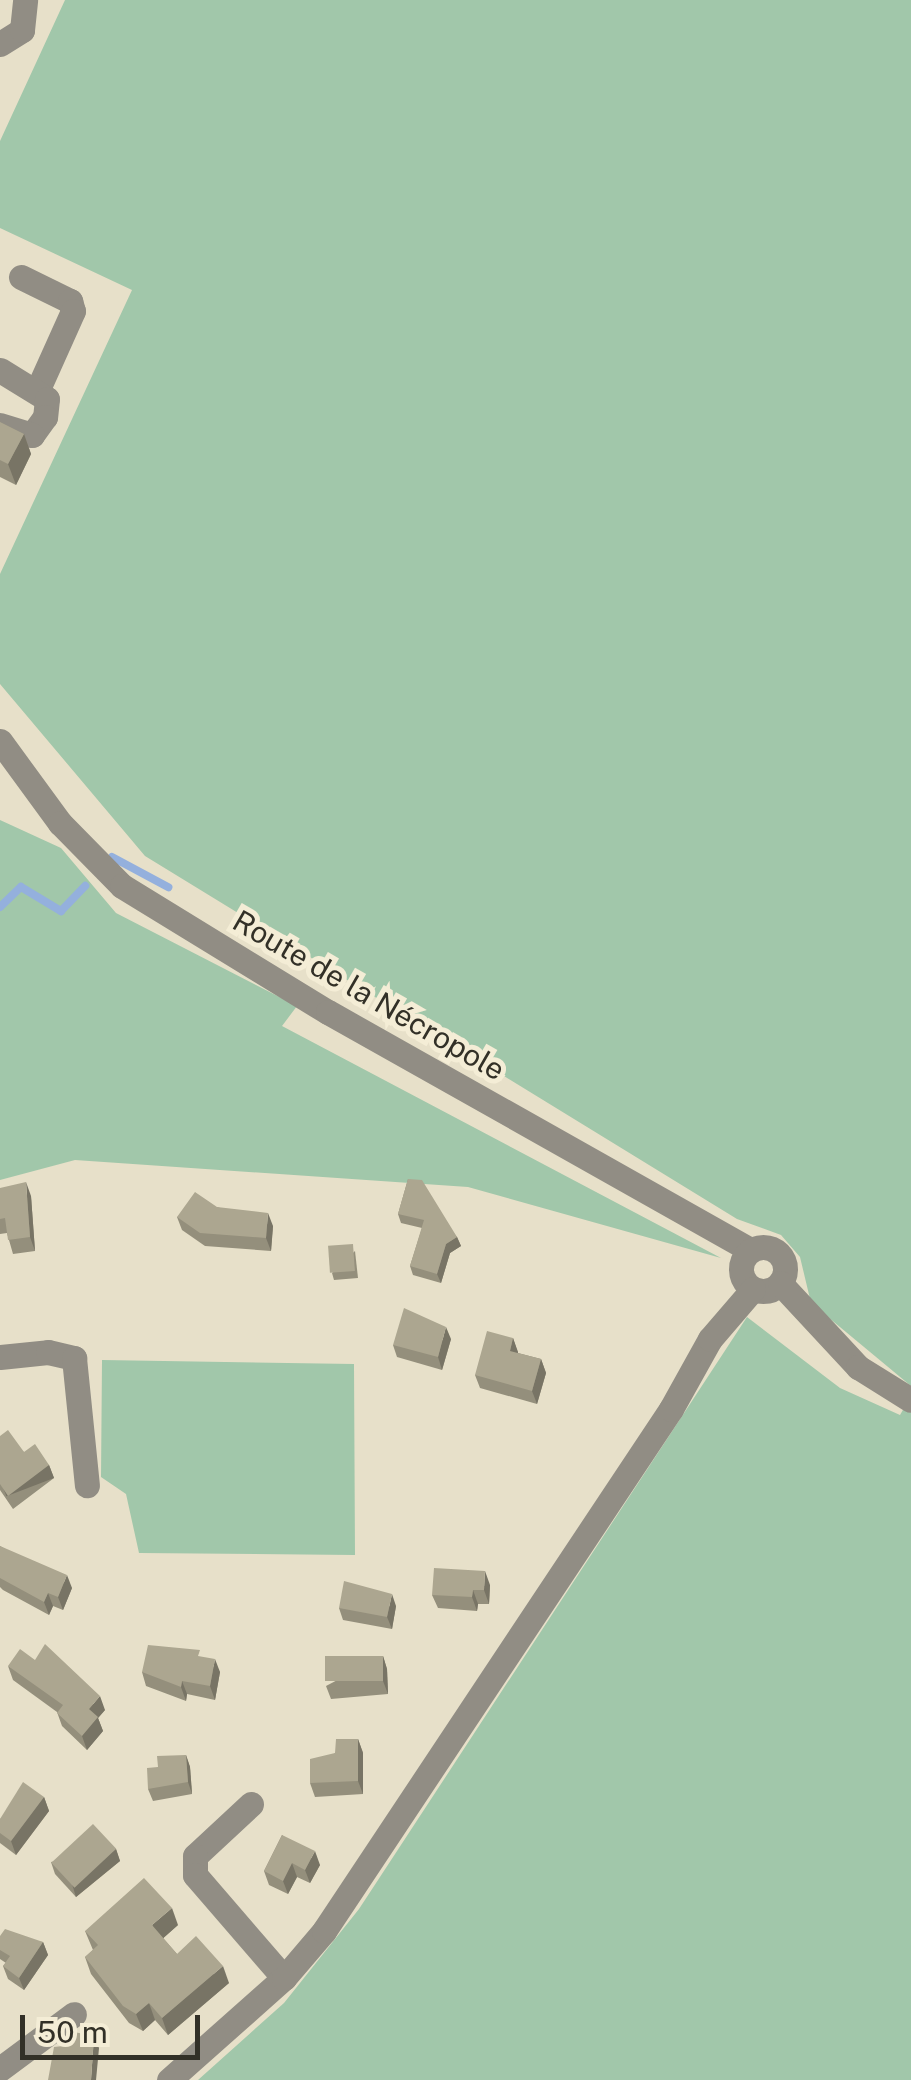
<!DOCTYPE html>
<html>
<head>
<meta charset="utf-8">
<style>
	body { margin:0 }
	#map { position:relative; width:911px; height:2080px; overflow:hidden; background:#e7e0c9; font-family:"Public Sans",sans-serif }
	div>[style] { position:absolute }
	.green>* { inset:0; background:#a1c7aa }
	.stream>* { height:8px; margin:-4px; padding:0 4px; transform-origin:4px; border-radius:4px; background:#94b0dd }
	.minor>* { height:25px; margin:-12.5px; padding:0 12.5px; transform-origin:12.5px; border-radius:12.5px; background:#918d84 }
	.minor>.ring { margin:-12.5px; padding:0; box-sizing:content-box; background:none; border:25px solid #918d84; border-radius:50% }
	.wall>* { inset:0; background:#948f7c }
	.shaded-wall>* { inset:0; background:#787465; transform-origin:0 0 }
	.building>* { inset:0; background:#aca690; transform-origin:0 0 }
	span { translate:-50% -50%; white-space:nowrap; text-align:center; line-height:1.15; -webkit-text-stroke:10px #f4edd6; paint-order:stroke }
	.street-label { font-size:30px; color:#323027 }
	.scale { position:absolute; left:20px; top:2015px; width:180px; height:45px; box-sizing:border-box; border:5px solid #323027; border-top:0; padding-left:12px; font-size:30px; line-height:35px; white-space:nowrap; color:#323027; -webkit-text-stroke:8px #f4edd6; paint-order:stroke }
</style>
</head>
<body>
<div id="map">
	<div class="green">
		<i style="clip-path:polygon(65px 0,911px 0,911px 1386px,811px 1303px,800px 1257px,781px 1235px,737px 1219px,145px 856px,0 684px,0 574px,132px 290px,0 228px,0 141px)"></i>
		<i style="clip-path:polygon(0 820px,61px 848px,116px 913px,297px 1006px,282px 1026px,721px 1258px,468px 1187px,75px 1160px,0 1180px)"></i>
		<i style="clip-path:polygon(747px 1317px,840px 1388px,900px 1415px,911px 1396px,911px 2080px,198px 2080px,284px 2003px,359px 1909px)"></i>
		<i style="clip-path:polygon(102px 1360px,354px 1364px,355px 1555px,139px 1553px,126px 1494px,101px 1477px)"></i>
	</div>
	<div class="stream">
		<i style="left:112px;top:857px;width:64px;rotate:28.2deg"></i>
		<i style="left:0;top:907px;width:29px;rotate:-44deg"></i>
		<i style="left:21px;top:887px;width:47px;rotate:31deg"></i>
		<i style="left:61px;top:911px;width:35px;rotate:-46deg"></i>
	</div>
	<div class="minor">
		<i style="left:0;top:44px;width:26px;rotate:-32deg"></i>
		<i style="left:22px;top:30px;width:30px;rotate:-84deg"></i>
		<i style="left:21px;top:277px;width:55px;rotate:26.1deg"></i>
		<i style="left:70px;top:301px;width:10px;rotate:73deg"></i>
		<i style="left:73px;top:311px;width:85px;rotate:114.2deg"></i>
		<i style="left:0;top:370px;width:55px;rotate:31.7deg"></i>
		<i style="left:47px;top:399px;width:18px;rotate:96deg"></i>
		<i style="left:45px;top:417px;width:22px;rotate:126deg"></i>
		<i style="left:32px;top:435px;width:34px;rotate:-163deg"></i>
		<i style="left:0;top:741px;width:102px;rotate:53.8deg"></i>
		<i style="left:60px;top:823px;width:88px;rotate:45.5deg"></i>
		<i style="left:122px;top:886px;width:241px;rotate:31.5deg"></i>
		<i style="left:328px;top:1012px;width:484px;rotate:29.4deg"></i>
		<i class="ring" style="left:741px;top:1247px;width:19px;height:19px"></i>
		<i style="left:780px;top:1283px;width:115px;rotate:47.1deg"></i>
		<i style="left:858px;top:1367px;width:62px;rotate:31.9deg"></i>
		<i style="left:0;top:1357px;width:48px;rotate:-5.9deg"></i>
		<i style="left:48px;top:1352px;width:27px;rotate:13deg"></i>
		<i style="left:74px;top:1358px;width:128px;rotate:84.2deg"></i>
		<i style="left:251px;top:1804px;width:76px;rotate:137.1deg"></i>
		<i style="left:195px;top:1856px;width:19px;rotate:90deg"></i>
		<i style="left:195px;top:1875px;width:136px;rotate:49.2deg"></i>
		<i style="left:0;top:2069px;width:92px;rotate:-36.6deg"></i>
		<i style="left:169px;top:2080px;width:154px;rotate:-41.6deg"></i>
		<i style="left:284px;top:1978px;width:62px;rotate:-49.6deg"></i>
		<i style="left:324px;top:1931px;width:627px;rotate:-56.39deg"></i>
		<i style="left:671px;top:1409px;width:80px;rotate:-60.9deg"></i>
		<i style="left:710px;top:1339px;width:66px;rotate:-49.3deg"></i>
	</div>
	<div class="wall">
		<i style="clip-path:polygon(0 422px,24px 434px,31px 454px,16px 485px,0 477px)"></i>
		<i style="clip-path:polygon(408px 1179px,457px 1237px,461px 1246px,450px 1253px,441px 1283px,413px 1275px,410px 1266px,422px 1228px,401px 1223px,398px 1214px)"></i>
		<i style="clip-path:polygon(0 1188px,31px 1196px,35px 1251px,13px 1254px,7px 1233px,0 1234px)"></i>
		<i style="clip-path:polygon(217px 1207px,273px 1226px,271px 1251px,205px 1246px,182px 1230px,177px 1217px)"></i>
		<i style="clip-path:polygon(355px 1251px,358px 1278px,334px 1280px,332px 1273px)"></i>
		<i style="clip-path:polygon(513px 1338px,518px 1353px,541px 1359px,546px 1373px,537px 1404px,480px 1388px,475px 1375px)"></i>
		<i style="clip-path:polygon(451px 1339px,442px 1370px,397px 1357px,393px 1345px)"></i>
		<i style="clip-path:polygon(0 1436px,24px 1452px,49px 1465px,54px 1478px,13px 1509px,0 1490px)"></i>
		<i style="clip-path:polygon(0 1546px,72px 1588px,63px 1610px,53px 1606px,49px 1615px,3px 1590px,0 1587px)"></i>
		<i style="clip-path:polygon(490px 1585px,489px 1604px,478px 1604px,477px 1611px,438px 1608px,432px 1595px)"></i>
		<i style="clip-path:polygon(396px 1606px,392px 1629px,343px 1620px,339px 1608px)"></i>
		<i style="clip-path:polygon(383px 1656px,387px 1669px,388px 1694px,331px 1699px,326px 1686px)"></i>
		<i style="clip-path:polygon(202px 1657px,220px 1672px,215px 1700px,187px 1694px,186px 1701px,146px 1686px,142px 1672px)"></i>
		<i style="clip-path:polygon(8px 1666px,105px 1710px,98px 1718px,103px 1731px,87px 1750px,62px 1726px,57px 1712px,13px 1680px)"></i>
		<i style="clip-path:polygon(358px 1739px,363px 1753px,363px 1794px,315px 1797px,310px 1783px,335px 1753px)"></i>
		<i style="clip-path:polygon(186px 1755px,190px 1767px,192px 1794px,153px 1801px,148px 1789px,158px 1767px)"></i>
		<i style="clip-path:polygon(44px 1797px,49px 1811px,16px 1855px,0 1843px,0 1819px)"></i>
		<i style="clip-path:polygon(282px 1835px,320px 1865px,310px 1883px,297px 1877px,288px 1894px,269px 1885px,264px 1871px)"></i>
		<i style="clip-path:polygon(116px 1849px,120px 1861px,76px 1897px,55px 1874px,51px 1862px)"></i>
		<i style="clip-path:polygon(178px 1925px,163px 1938px,177px 1954px,229px 1983px,168px 2035px,155px 2020px,143px 2031px,129px 2023px,91px 1974px,85px 1957px,93px 1950px,85px 1931px)"></i>
		<i style="clip-path:polygon(0 1936px,43px 1942px,48px 1955px,24px 1990px,8px 1979px,3px 1966px,6px 1963px,0 1959px)"></i>
	</div>
	<div class="shaded-wall">
		<i style="clip-path:polygon(24px 434px,31px 454px,16px 485px,8px 464px)"></i>
		<i style="clip-path:polygon(26px 1182px,31px 1196px,35px 1251px,30px 1237px)"></i>
		<i style="clip-path:polygon(268px 1213px,273px 1226px,271px 1251px,266px 1238px)"></i>
		<i style="clip-path:polygon(457px 1237px,461px 1246px,450px 1253px,441px 1283px,437px 1274px,446px 1244px)"></i>
		<i style="clip-path:polygon(446px 1327px,451px 1339px,442px 1370px,438px 1357px)"></i>
		<i style="clip-path:polygon(513px 1338px,518px 1352px,515px 1364px,510px 1351px)"></i>
		<i style="clip-path:polygon(541px 1359px,546px 1373px,537px 1404px,532px 1391px)"></i>
		<i style="left:49px;top:1465px;width:14px;height:51px;rotate:69deg"></i>
		<i style="clip-path:polygon(485px 1571px,490px 1585px,489px 1604px,484px 1590px)"></i>
		<i style="clip-path:polygon(67px 1575px,72px 1588px,63px 1610px,58px 1597px)"></i>
		<i style="clip-path:polygon(473px 1590px,478px 1604px,477px 1611px,472px 1597px)"></i>
		<i style="clip-path:polygon(48px 1593px,53px 1606px,49px 1615px,44px 1602px)"></i>
		<i style="clip-path:polygon(392px 1594px,396px 1606px,392px 1629px,387px 1617px)"></i>
		<i style="clip-path:polygon(383px 1656px,387px 1669px,388px 1694px,383px 1681px)"></i>
		<i style="clip-path:polygon(215px 1659px,220px 1672px,215px 1700px,210px 1686px)"></i>
		<i style="clip-path:polygon(182px 1681px,187px 1694px,186px 1701px,181px 1687px)"></i>
		<i style="clip-path:polygon(100px 1696px,105px 1710px,98px 1718px,103px 1731px,87px 1750px,82px 1736px,89px 1709px)"></i>
		<i style="clip-path:polygon(358px 1739px,363px 1753px,363px 1794px,358px 1781px)"></i>
		<i style="clip-path:polygon(186px 1755px,190px 1767px,192px 1794px,188px 1782px)"></i>
		<i style="clip-path:polygon(44px 1797px,49px 1811px,16px 1855px,11px 1841px)"></i>
		<i style="clip-path:polygon(116px 1849px,120px 1861px,76px 1897px,72px 1884px)"></i>
		<i style="clip-path:polygon(315px 1851px,320px 1865px,310px 1883px,305px 1870px)"></i>
		<i style="clip-path:polygon(292px 1863px,297px 1877px,288px 1894px,283px 1881px)"></i>
		<i style="clip-path:polygon(172px 1908px,178px 1925px,159px 1942px,152px 1925px)"></i>
		<i style="clip-path:polygon(43px 1942px,48px 1955px,24px 1990px,19px 1978px)"></i>
		<i style="clip-path:polygon(223px 1966px,229px 1983px,168px 2035px,162px 2018px)"></i>
		<i style="clip-path:polygon(149px 2003px,155px 2020px,143px 2031px,136px 2014px)"></i>
		<i style="clip-path:polygon(94px 2036px,99px 2048px,96px 2080px,91px 2080px)"></i>
	</div>
	<div class="building">
		<i style="clip-path:polygon(0 422px,24px 434px,8px 464px,0 460px)"></i>
		<i style="clip-path:polygon(408px 1179px,422px 1180px,457px 1237px,446px 1244px,437px 1274px,410px 1266px,424px 1220px,398px 1214px)"></i>
		<i style="clip-path:polygon(26px 1182px,30px 1237px,8px 1240px,5px 1218px,0 1219px,0 1188px)"></i>
		<i style="clip-path:polygon(195px 1192px,217px 1207px,268px 1213px,266px 1238px,200px 1233px,177px 1217px)"></i>
		<i style="left:353px;top:1244px;width:27px;height:25px;rotate:86deg"></i>
		<i style="clip-path:polygon(404px 1308px,446px 1327px,438px 1357px,393px 1345px)"></i>
		<i style="clip-path:polygon(487px 1331px,513px 1338px,510px 1351px,541px 1359px,532px 1391px,475px 1375px)"></i>
		<i style="clip-path:polygon(8px 1430px,24px 1452px,35px 1444px,49px 1465px,8px 1496px,0 1484px,0 1436px)"></i>
		<i style="clip-path:polygon(0 1546px,67px 1575px,58px 1597px,48px 1593px,44px 1602px,0 1578px)"></i>
		<i style="clip-path:polygon(434px 1568px,485px 1571px,484px 1590px,473px 1590px,472px 1597px,432px 1595px)"></i>
		<i style="clip-path:polygon(344px 1581px,392px 1594px,387px 1617px,339px 1608px)"></i>
		<i style="clip-path:polygon(45px 1644px,100px 1696px,89px 1709px,98px 1717px,82px 1736px,57px 1713px,63px 1705px,8px 1666px,20px 1649px,35px 1660px)"></i>
		<i style="clip-path:polygon(148px 1645px,200px 1650px,198px 1656px,215px 1659px,210px 1686px,182px 1681px,181px 1687px,142px 1672px)"></i>
		<i style="left:383px;top:1656px;width:25px;height:58px;rotate:90deg"></i>
		<i style="clip-path:polygon(336px 1739px,358px 1739px,358px 1781px,310px 1783px,310px 1759px,335px 1753px)"></i>
		<i style="clip-path:polygon(186px 1755px,188px 1782px,148px 1789px,147px 1768px,158px 1767px,157px 1756px)"></i>
		<i style="clip-path:polygon(23px 1782px,44px 1797px,11px 1841px,0 1833px,0 1819px)"></i>
		<i style="left:93px;top:1824px;width:34px;height:57px;rotate:47deg"></i>
		<i style="clip-path:polygon(282px 1835px,315px 1851px,305px 1870px,292px 1863px,283px 1881px,264px 1871px)"></i>
		<i style="clip-path:polygon(144px 1878px,172px 1908px,152px 1925px,177px 1954px,196px 1936px,223px 1966px,162px 2018px,149px 2003px,136px 2014px,123px 2006px,85px 1957px,98px 1945px,85px 1931px)"></i>
		<i style="clip-path:polygon(5px 1929px,43px 1942px,19px 1978px,3px 1966px,10px 1956px,0 1950px,0 1936px)"></i>
		<i style="clip-path:polygon(74px 2032px,94px 2036px,91px 2080px,48px 2080px,54px 2047px,72px 2045px)"></i>
	</div>
	<div class="street-label">
		<span style="left:369px;top:995px;rotate:30deg">Route de la Nécropole</span>
	</div>
	<div class="scale">50 m</div>
</div>
</body>
</html>
